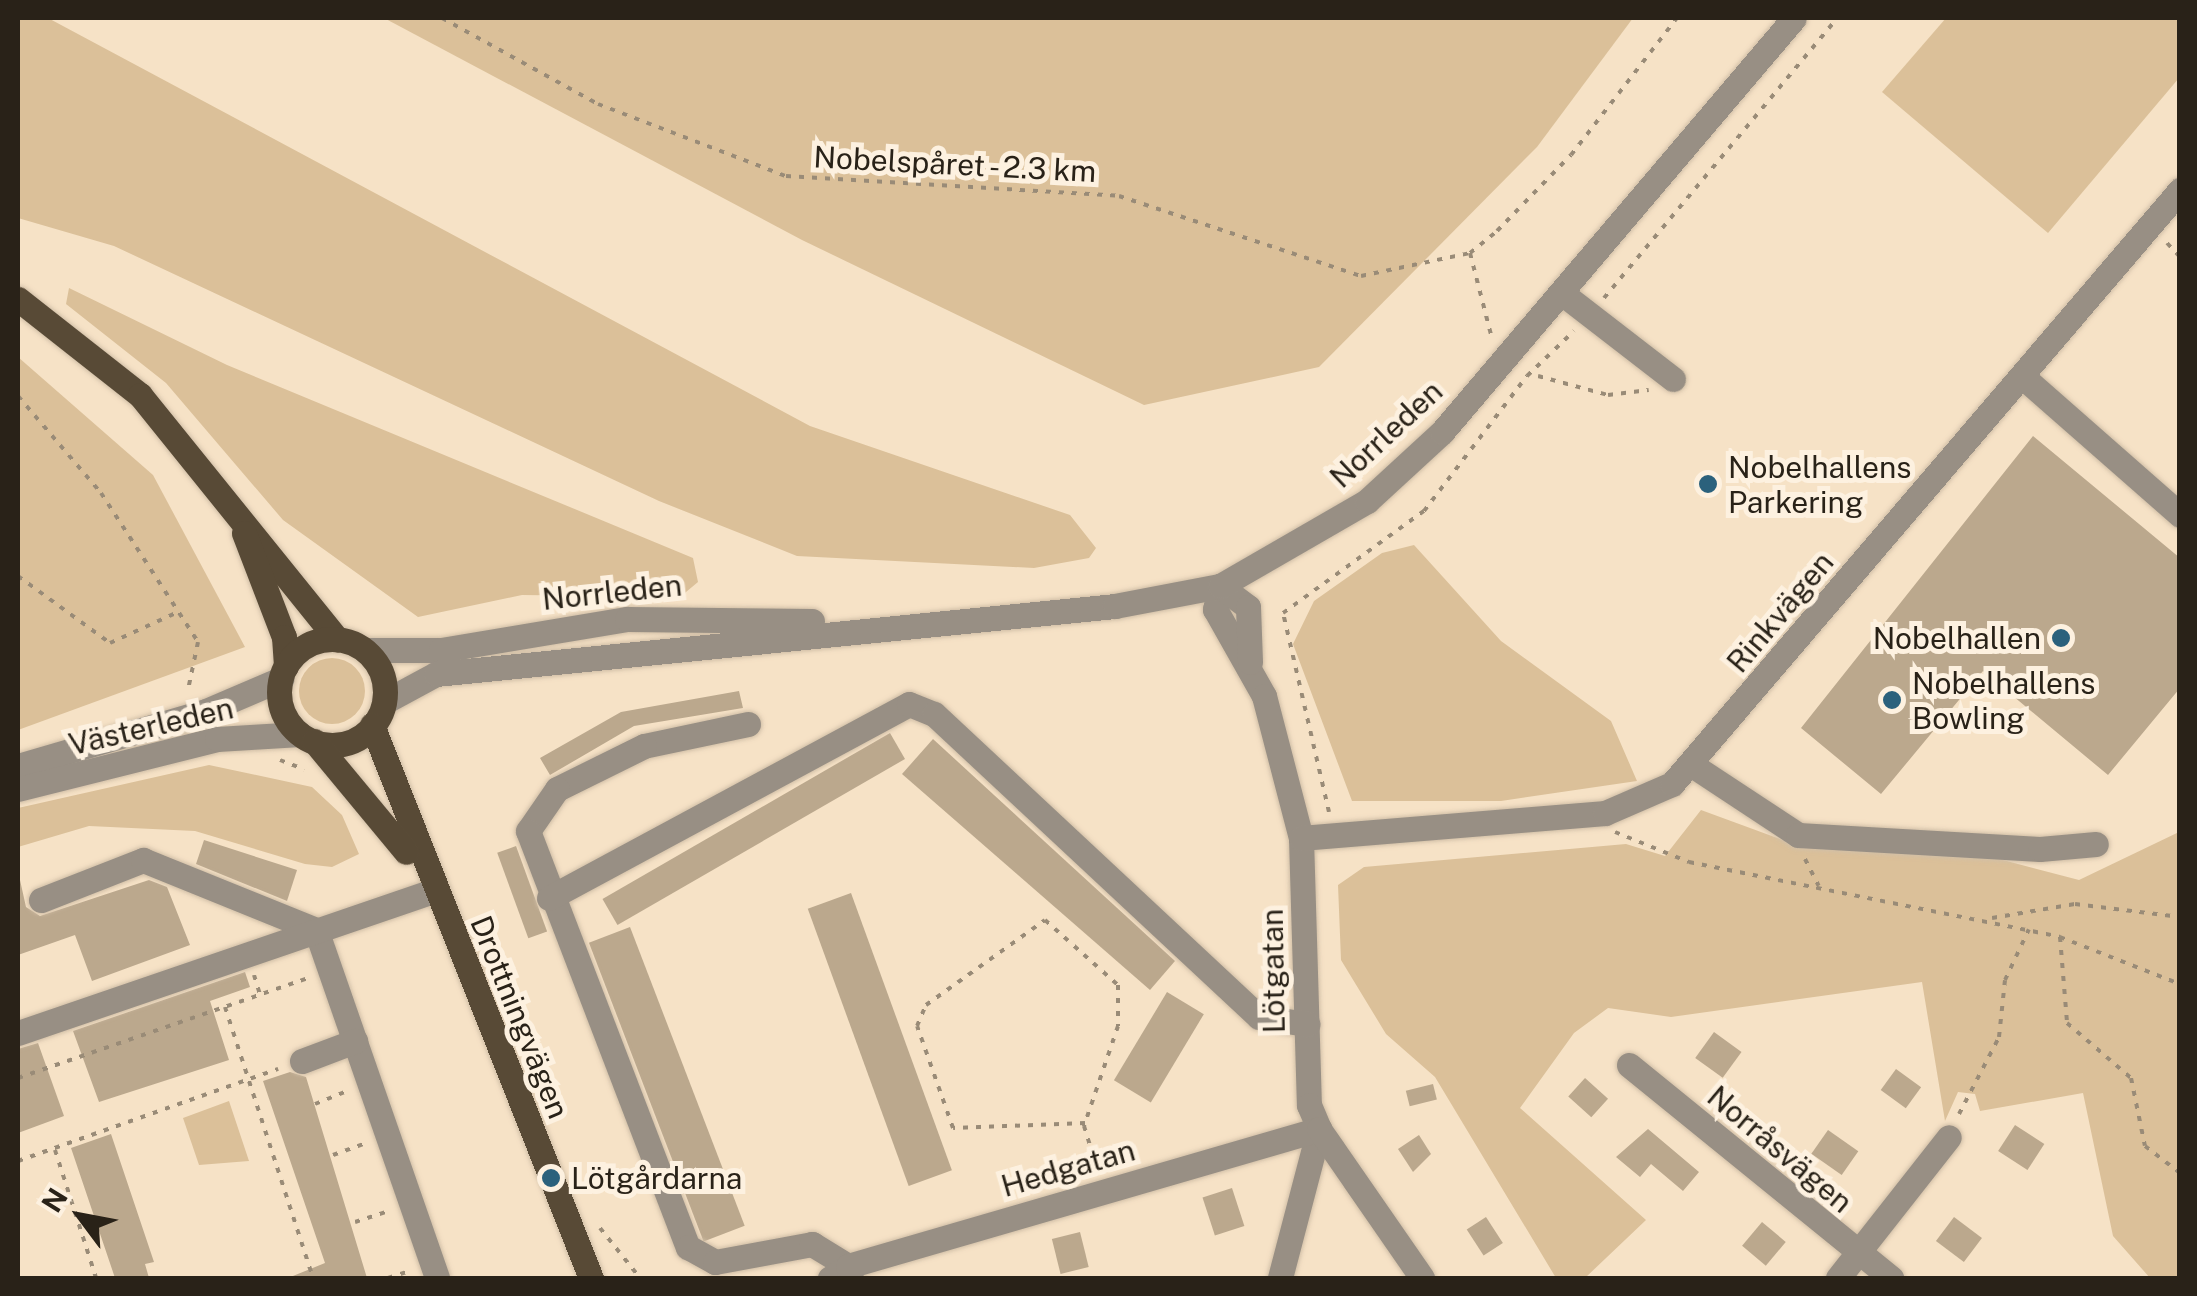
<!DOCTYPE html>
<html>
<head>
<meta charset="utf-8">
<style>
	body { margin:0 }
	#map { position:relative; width:2197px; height:1296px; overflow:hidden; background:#f6e2c6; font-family:"Public Sans",sans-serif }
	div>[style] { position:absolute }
	.green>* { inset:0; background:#dbc099 }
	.round { border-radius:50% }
	.building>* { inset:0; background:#bba88d; transform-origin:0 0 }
	.path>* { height:4px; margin-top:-2px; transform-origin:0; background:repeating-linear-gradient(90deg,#998b77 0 5px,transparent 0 13px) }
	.roads { filter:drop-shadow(0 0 2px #d1bfa7) drop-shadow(0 0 2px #d1bfa7) }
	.minor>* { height:25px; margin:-12.5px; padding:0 12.5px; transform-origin:12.5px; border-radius:12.5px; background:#988f84 }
	.major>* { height:25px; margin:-12.5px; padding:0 12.5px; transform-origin:12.5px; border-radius:12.5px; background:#584a36 }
	.major>.ring { margin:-12.5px; padding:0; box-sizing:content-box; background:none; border:25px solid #584a36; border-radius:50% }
	.dots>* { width:28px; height:28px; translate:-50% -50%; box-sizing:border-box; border:5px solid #fdf1e0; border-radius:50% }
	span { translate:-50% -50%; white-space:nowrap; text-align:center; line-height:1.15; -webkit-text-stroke:10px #fdf1e0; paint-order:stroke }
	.street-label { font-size:30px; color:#292218 }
	.poi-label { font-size:30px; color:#292218 }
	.left { translate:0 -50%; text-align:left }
	.right { translate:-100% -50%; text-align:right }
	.frame { position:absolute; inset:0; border:20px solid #292218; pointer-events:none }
	.north { position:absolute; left:30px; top:1166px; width:100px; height:100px; -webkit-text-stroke:8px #fdf1e0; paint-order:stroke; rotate:302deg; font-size:28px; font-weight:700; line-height:40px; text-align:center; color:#292218 }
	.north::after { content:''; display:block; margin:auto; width:35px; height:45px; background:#292218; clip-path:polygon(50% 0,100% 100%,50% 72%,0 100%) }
</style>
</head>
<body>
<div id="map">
	<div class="green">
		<i style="clip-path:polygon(18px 18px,48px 18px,810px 426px,1070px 515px,1096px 548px,1089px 558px,1034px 568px,797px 556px,659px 501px,114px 246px,18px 218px)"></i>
		<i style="clip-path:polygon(384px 18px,1633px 18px,1537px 147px,1319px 367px,1144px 405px,802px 240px)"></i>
		<i style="clip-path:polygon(1946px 18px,2179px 18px,2179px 78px,2048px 233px,1882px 92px)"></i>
		<i style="clip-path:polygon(69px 288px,227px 365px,693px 558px,698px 582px,680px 597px,522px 595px,418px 617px,283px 520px,166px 383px,66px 304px)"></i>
		<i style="clip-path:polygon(18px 357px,153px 475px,245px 647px,18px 730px)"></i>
		<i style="clip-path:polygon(1414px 545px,1501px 641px,1611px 721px,1637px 781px,1501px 801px,1352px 801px,1293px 644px,1314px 601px,1382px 553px)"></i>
		<i class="round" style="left:299px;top:658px;width:66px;height:66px"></i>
		<i style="clip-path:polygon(209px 765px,312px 787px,342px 815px,359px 854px,332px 867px,305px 864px,195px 831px,89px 826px,18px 847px,18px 808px)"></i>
		<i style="clip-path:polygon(1701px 810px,1788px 842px,1965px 850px,2079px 880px,2179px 832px,2179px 1278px,2150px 1278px,2113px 1236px,2083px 1093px,1980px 1111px,1975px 1094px,1958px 1092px,1945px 1121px,1922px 982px,1671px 1017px,1608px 1008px,1574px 1033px,1520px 1108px,1646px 1220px,1585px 1278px,1556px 1278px,1435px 1077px,1386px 1034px,1341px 960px,1338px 885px,1364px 867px,1626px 844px,1665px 856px)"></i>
		<i style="clip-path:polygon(229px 1101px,249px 1161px,199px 1165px,183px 1118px)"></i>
	</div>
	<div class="building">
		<i style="clip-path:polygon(2033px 436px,2180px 558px,2180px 688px,2108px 775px,1983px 671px,1881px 794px,1801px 728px)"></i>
		<i style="clip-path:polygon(739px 691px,743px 708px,634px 726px,550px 775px,540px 758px,621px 712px)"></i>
		<i style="left:890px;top:733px;width:30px;height:332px;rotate:60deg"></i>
		<i style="clip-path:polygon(933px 739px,1175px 961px,1150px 990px,902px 774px)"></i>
		<i style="clip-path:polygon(204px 840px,297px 870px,287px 901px,196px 864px)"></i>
		<i style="left:516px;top:846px;width:91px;height:20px;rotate:70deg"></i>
		<i style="clip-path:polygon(18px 871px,26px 907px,40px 916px,149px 880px,167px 887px,190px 945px,92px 981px,75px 935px,18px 955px)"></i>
		<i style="left:851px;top:893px;width:295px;height:46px;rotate:70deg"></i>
		<i style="left:630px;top:927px;width:320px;height:44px;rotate:69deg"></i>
		<i style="clip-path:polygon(245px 972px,250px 987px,210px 1001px,229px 1060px,99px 1102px,73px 1031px)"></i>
		<i style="left:1167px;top:992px;width:43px;height:103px;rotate:31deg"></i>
		<i style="left:1714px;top:1032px;width:34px;height:32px;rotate:36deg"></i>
		<i style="clip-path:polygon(38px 1043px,64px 1116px,18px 1133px,18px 1049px)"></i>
		<i style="left:1896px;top:1069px;width:31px;height:26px;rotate:36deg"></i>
		<i style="clip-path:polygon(290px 1072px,306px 1077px,367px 1278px,288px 1278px,325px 1263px,263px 1081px)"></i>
		<i style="left:1585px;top:1078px;width:31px;height:25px;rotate:42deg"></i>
		<i style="left:1433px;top:1084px;width:16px;height:28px;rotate:76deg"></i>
		<i style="left:2015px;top:1125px;width:35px;height:31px;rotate:33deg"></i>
		<i style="clip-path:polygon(1648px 1129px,1699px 1172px,1683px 1191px,1651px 1164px,1640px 1177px,1616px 1157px)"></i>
		<i style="left:1828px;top:1130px;width:37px;height:29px;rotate:35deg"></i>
		<i style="clip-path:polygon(111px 1134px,154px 1262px,145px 1264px,149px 1278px,115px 1278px,71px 1148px)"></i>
		<i style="clip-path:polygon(1419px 1135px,1431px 1154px,1413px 1172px,1398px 1149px)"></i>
		<i style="left:1232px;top:1188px;width:40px;height:31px;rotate:72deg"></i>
		<i style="left:1486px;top:1217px;width:31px;height:23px;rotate:57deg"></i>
		<i style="left:1954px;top:1217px;width:35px;height:30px;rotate:37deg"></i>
		<i style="left:1762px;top:1222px;width:31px;height:31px;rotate:40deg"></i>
		<i style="left:1080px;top:1232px;width:36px;height:29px;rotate:76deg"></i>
	</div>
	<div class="path">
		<i style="left:442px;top:18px;width:178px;rotate:28.9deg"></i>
		<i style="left:598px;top:104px;width:201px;rotate:21deg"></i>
		<i style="left:786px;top:176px;width:334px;rotate:3.4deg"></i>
		<i style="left:1119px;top:196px;width:255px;rotate:18.3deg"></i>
		<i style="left:1361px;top:276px;width:111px;rotate:-11.9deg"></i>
		<i style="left:1470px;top:253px;width:35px;rotate:-39deg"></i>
		<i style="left:1497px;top:231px;width:106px;rotate:-45.8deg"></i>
		<i style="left:1571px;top:155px;width:173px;rotate:-52.3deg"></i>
		<i style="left:2167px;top:243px;width:19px;rotate:47deg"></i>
		<i style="left:1470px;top:253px;width:85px;rotate:75.6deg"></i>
		<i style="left:1604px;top:298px;width:364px;rotate:-50.2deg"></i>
		<i style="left:1538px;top:376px;width:73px;rotate:15.2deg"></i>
		<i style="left:1608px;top:395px;width:41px;rotate:-7deg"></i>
		<i style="left:18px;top:396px;width:128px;rotate:49.4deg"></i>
		<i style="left:101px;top:493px;width:178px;rotate:56.9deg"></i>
		<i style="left:198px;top:642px;width:49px;rotate:101.8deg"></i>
		<i style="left:18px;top:576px;width:114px;rotate:36.1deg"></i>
		<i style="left:110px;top:643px;width:75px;rotate:-24.5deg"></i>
		<i style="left:280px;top:760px;width:26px;rotate:21deg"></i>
		<i style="left:1329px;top:812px;width:204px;rotate:-103deg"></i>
		<i style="left:1283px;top:613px;width:174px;rotate:-35.9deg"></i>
		<i style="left:1424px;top:511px;width:170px;rotate:-52.7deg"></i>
		<i style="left:1527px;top:376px;width:65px;rotate:-43.8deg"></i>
		<i style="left:1615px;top:832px;width:80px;rotate:22.1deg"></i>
		<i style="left:1689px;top:862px;width:379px;rotate:11.4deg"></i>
		<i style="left:2060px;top:937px;width:129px;rotate:21.4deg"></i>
		<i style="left:1805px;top:859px;width:30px;rotate:63deg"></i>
		<i style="left:1992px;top:918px;width:84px;rotate:-9.6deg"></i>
		<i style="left:2075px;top:904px;width:106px;rotate:7.1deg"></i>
		<i style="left:2060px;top:937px;width:86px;rotate:85.3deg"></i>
		<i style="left:2067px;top:1023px;width:84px;rotate:40.7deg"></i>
		<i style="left:2131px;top:1078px;width:69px;rotate:78.4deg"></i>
		<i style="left:2145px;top:1146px;width:44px;rotate:37.6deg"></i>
		<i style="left:254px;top:975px;width:21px;rotate:73deg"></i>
		<i style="left:225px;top:1007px;width:285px;rotate:72deg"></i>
		<i style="left:18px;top:1078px;width:305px;rotate:-19deg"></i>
		<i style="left:315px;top:1104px;width:35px;rotate:-22deg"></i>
		<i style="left:1959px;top:1114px;width:87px;rotate:-62.5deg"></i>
		<i style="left:1999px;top:1037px;width:57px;rotate:-84deg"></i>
		<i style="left:2005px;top:980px;width:56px;rotate:-64.8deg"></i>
		<i style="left:1085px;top:1123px;width:132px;rotate:177.8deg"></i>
		<i style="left:953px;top:1128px;width:108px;rotate:-109.4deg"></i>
		<i style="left:917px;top:1026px;width:23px;rotate:-67deg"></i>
		<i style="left:926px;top:1005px;width:146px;rotate:-35.5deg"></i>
		<i style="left:1045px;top:920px;width:98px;rotate:41.7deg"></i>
		<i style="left:1118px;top:985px;width:41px;rotate:90deg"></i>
		<i style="left:1118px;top:1026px;width:106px;rotate:108.8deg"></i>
		<i style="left:1084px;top:1126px;width:44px;rotate:72.8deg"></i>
		<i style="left:55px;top:1150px;width:134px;rotate:72.2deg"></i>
		<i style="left:333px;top:1155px;width:35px;rotate:-20deg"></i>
		<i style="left:18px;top:1161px;width:276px;rotate:-19.5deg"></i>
		<i style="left:355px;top:1222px;width:36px;rotate:-18deg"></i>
		<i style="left:600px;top:1228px;width:64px;rotate:51.3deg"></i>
		<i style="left:388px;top:1278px;width:25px;rotate:-18deg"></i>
	</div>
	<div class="roads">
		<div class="minor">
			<i style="left:1563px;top:294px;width:139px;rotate:37.7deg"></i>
			<i style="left:2023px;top:377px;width:209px;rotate:41.3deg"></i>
			<i style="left:1220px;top:586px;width:24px;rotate:102deg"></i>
			<i style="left:1215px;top:609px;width:100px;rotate:60.6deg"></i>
			<i style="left:1264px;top:696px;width:147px;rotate:75.4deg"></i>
			<i style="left:1301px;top:838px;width:267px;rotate:88.3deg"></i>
			<i style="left:1309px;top:1105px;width:26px;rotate:67deg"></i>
			<i style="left:1319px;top:1129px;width:154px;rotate:104.7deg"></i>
			<i style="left:1220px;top:586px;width:35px;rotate:37deg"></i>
			<i style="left:1248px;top:607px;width:55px;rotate:87.9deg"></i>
			<i style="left:365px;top:650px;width:76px"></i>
			<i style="left:441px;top:650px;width:189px;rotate:-9.5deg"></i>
			<i style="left:627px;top:619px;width:185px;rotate:0.6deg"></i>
			<i style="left:384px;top:702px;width:59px;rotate:-28.3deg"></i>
			<i style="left:436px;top:674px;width:682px;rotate:-5.72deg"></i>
			<i style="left:1115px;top:606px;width:107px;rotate:-10.8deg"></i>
			<i style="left:1220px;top:586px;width:170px;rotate:-30deg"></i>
			<i style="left:1367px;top:501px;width:102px;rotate:-42.6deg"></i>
			<i style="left:1442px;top:432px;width:543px;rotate:-49.63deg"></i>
			<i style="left:748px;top:724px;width:106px;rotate:168.1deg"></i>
			<i style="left:644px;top:746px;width:97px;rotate:153.7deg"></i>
			<i style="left:557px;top:789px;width:51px;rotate:124.6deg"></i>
			<i style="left:528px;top:831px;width:446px;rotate:69deg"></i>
			<i style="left:688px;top:1247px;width:31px;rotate:29deg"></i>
			<i style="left:715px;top:1262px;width:99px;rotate:-10.5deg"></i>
			<i style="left:812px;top:1244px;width:42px;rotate:31.4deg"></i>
			<i style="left:848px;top:1266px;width:22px;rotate:146deg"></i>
			<i style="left:1692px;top:765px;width:127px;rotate:33.4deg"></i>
			<i style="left:1798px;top:835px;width:242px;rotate:3.3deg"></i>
			<i style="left:2040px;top:849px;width:56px;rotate:-5.1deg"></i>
			<i style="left:18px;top:766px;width:196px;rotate:-16.3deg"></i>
			<i style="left:206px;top:711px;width:82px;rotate:-23.1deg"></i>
			<i style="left:18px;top:789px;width:205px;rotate:-14.1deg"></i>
			<i style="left:217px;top:739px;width:83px;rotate:-3.4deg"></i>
			<i style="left:1301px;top:838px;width:305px;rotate:-4.7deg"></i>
			<i style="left:1605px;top:813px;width:73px;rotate:-23.4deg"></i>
			<i style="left:1672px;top:784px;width:782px;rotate:-49.46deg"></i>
			<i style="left:549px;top:898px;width:409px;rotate:-28.3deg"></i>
			<i style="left:909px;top:704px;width:27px;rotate:22deg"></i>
			<i style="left:934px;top:714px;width:444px;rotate:43deg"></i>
			<i style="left:1259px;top:1017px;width:49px;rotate:8.3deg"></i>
			<i style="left:41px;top:900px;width:110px;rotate:-21.4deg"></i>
			<i style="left:143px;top:860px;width:187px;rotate:22deg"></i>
			<i style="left:316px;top:930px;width:368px;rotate:70.8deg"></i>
			<i style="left:18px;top:1033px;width:439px;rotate:-18.9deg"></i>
			<i style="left:302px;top:1061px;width:57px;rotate:-20.7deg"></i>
			<i style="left:1629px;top:1065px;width:338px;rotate:39.1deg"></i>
			<i style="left:851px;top:1278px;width:12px;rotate:-104deg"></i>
			<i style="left:848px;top:1266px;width:491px;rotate:-16.2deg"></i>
			<i style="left:1319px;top:1129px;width:181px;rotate:55.3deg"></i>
			<i style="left:1838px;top:1278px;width:179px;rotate:-51.8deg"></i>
		</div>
		<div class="major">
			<i style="left:18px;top:299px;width:155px;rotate:38.2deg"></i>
			<i style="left:140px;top:395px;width:314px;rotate:51.1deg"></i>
			<i style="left:244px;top:533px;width:111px;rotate:69deg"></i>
			<i style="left:284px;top:637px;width:29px;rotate:86deg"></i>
			<i class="ring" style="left:279px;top:639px;width:81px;height:81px"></i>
			<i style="left:372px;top:725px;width:595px;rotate:68.4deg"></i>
			<i style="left:314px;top:741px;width:144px;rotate:50.3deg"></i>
		</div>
	</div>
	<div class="dots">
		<i style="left:1708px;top:484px;background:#2b617c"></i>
		<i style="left:2061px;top:638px;background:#2b617c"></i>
		<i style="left:1892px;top:700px;background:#2b617c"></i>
		<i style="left:551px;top:1178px;background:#2b617c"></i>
	</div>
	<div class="street-label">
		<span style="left:955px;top:164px;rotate:3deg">Nobelspåret - 2.3 km</span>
		<span style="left:1386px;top:434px;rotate:-43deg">Norrleden</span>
		<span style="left:612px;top:592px;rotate:-6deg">Norrleden</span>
		<span style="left:1780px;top:612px;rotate:-50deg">Rinkvägen</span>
		<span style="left:151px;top:726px;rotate:-13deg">Västerleden</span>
		<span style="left:1273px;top:971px;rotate:-91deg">Lötgatan</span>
		<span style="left:520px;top:1017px;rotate:68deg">Drottningvägen</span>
		<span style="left:1780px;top:1149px;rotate:40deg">Norråsvägen</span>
		<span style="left:1068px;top:1168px;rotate:-16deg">Hedgatan</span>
	</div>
	<div class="poi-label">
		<span class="left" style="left:1728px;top:484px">Nobelhallens<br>Parkering</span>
		<span class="right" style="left:2041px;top:638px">Nobelhallen</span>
		<span class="left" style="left:1912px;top:700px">Nobelhallens<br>Bowling</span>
		<span class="left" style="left:571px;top:1178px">Lötgårdarna</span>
	</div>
	<div class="frame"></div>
	<div class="north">N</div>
</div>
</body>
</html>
